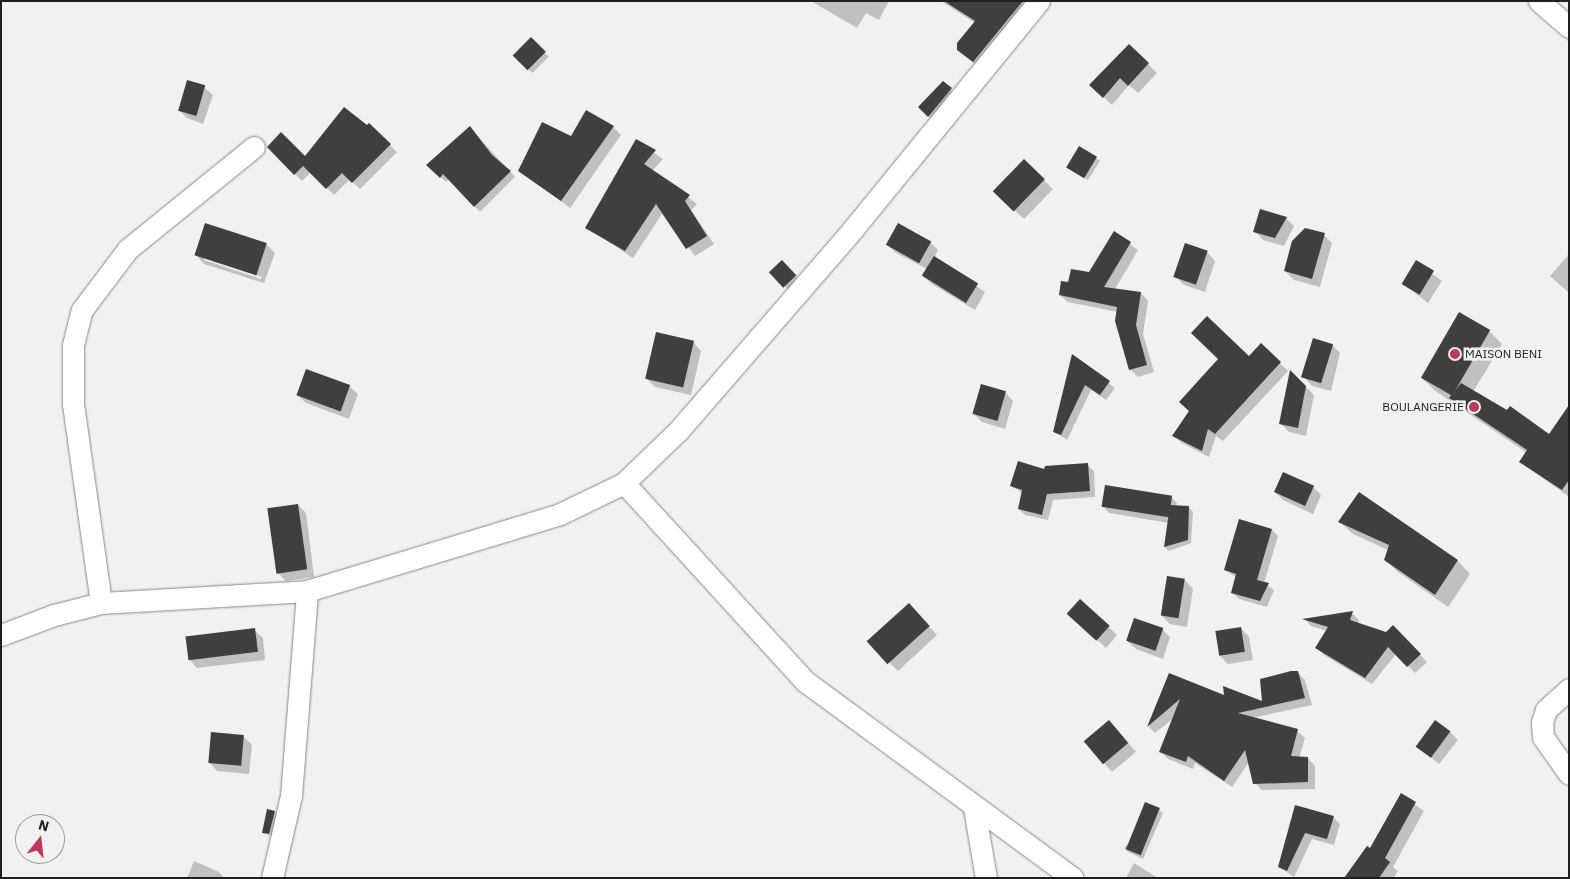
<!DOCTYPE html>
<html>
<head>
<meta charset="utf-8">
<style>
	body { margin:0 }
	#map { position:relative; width:1570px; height:879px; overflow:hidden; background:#eff2ef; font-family:"IBM Plex Sans",sans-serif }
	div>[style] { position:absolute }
	.shadow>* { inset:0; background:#0003; transform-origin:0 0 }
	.building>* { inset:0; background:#3f403d; transform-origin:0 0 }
	.roads { filter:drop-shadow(0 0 1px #868886) drop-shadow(0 0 1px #868886) }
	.street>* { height:21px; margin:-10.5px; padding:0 10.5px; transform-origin:10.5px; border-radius:10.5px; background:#fff }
	.dots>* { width:14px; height:14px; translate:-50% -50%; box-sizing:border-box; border:2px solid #eff2ef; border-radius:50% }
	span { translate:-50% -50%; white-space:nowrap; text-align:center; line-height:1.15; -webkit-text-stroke:5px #eff2ef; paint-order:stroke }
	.poi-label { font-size:12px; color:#1e1f1e }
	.left { translate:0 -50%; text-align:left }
	.right { translate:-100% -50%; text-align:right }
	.frame { position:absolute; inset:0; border:2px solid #1e1f1e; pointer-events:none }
	.north { position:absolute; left:15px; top:814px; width:50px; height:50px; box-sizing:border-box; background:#eff2ef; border:1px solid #9b9e9b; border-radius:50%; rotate:16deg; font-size:14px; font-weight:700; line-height:20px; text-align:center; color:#1e1f1e }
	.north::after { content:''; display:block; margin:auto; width:18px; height:22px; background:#c4355c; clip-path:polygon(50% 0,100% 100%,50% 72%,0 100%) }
</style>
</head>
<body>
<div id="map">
	<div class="shadow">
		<i style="clip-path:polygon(811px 1px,889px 1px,879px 20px,866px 13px,857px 28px)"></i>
		<i style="clip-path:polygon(941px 1px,1022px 1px,1030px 9px,981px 69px,958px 50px,975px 23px)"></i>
		<i style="left:531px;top:39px;width:25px;height:23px;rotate:45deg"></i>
		<i style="clip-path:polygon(1129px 45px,1157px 73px,1138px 93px,1129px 85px,1112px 105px,1099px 93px)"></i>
		<i style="left:943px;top:82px;width:23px;height:34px;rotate:45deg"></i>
		<i style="clip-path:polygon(204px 87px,213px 95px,203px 124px,187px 118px,179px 110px)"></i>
		<i style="clip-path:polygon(369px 125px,397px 152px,360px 189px,350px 179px,334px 195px,311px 172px,302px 181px,268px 147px,305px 158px)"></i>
		<i style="clip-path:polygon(613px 127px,621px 135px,570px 208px,519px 170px,572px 137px)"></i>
		<i style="clip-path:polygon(470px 128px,515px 177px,480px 212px,449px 179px,446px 182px,428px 165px)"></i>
		<i style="clip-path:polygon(637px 141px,663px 159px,652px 171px,697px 204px,691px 210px,714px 244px,695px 256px,663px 212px,633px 258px,586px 227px)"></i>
		<i style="clip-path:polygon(1096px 158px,1100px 161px,1088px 180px,1072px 170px)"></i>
		<i style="clip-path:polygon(1024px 161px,1053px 189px,1024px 219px,1004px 201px)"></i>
		<i style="clip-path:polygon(1286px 218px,1294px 226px,1284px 246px,1263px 240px,1255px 231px)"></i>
		<i style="clip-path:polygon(1114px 233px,1138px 250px,1115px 289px,1141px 293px,1148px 301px,1143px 334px,1154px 372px,1138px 377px,1130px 369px,1118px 312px,1068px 302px,1060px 295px,1069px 283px,1090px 274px)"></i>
		<i style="clip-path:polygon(1324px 235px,1332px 243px,1320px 287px,1294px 280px,1285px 271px)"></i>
		<i style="clip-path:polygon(930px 242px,938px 250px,934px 258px,985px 292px,975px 310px,932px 284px,923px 276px,927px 269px,896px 253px,888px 245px)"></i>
		<i style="clip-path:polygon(evenodd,266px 244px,275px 253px,264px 283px,204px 264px,196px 255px,266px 244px,204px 257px,262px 277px,261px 279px,204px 260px,204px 257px)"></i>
		<i style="clip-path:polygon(1207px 252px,1215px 261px,1205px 292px,1184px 285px,1175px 276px)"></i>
		<i style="clip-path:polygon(1569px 254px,1569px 293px,1550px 276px)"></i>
		<i style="left:782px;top:262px;width:24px;height:15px;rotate:45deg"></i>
		<i style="clip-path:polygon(1416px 262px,1442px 281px,1428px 303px,1403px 284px)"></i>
		<i style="clip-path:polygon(1489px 331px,1502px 344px,1473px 392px,1550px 435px,1569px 430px,1569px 497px,1521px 462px,1527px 453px,1434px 390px,1421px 377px)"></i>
		<i style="clip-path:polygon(693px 342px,701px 351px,691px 395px,655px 387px,646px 378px)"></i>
		<i style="clip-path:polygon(1261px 345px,1288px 371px,1223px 441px,1216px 436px,1209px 457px,1182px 443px,1174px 436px,1220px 359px,1249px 358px)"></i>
		<i style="clip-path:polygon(1332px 345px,1340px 353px,1331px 391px,1312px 386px,1304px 377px)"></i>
		<i style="clip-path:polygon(1073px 356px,1115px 388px,1106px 400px,1091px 390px,1067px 440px,1055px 432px)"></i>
		<i style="clip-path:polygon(349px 386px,358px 394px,349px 419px,306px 403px,297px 395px)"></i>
		<i style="clip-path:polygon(1306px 387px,1314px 395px,1306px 436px,1289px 432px,1281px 424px)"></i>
		<i style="clip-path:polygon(1005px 392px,1013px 401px,1005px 429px,982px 422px,974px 414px)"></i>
		<i style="clip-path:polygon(1087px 465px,1094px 471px,1095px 497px,1053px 500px,1048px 520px,1025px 515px,1019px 509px,1022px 493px,1012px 486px,1045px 471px)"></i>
		<i style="clip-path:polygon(1313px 487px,1321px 495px,1313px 514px,1283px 500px,1275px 492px)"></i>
		<i style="clip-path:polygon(1359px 494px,1458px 561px,1470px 574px,1448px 607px,1398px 572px,1385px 560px,1388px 550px,1353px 534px,1340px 522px)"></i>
		<i style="clip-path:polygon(1171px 497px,1177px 503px,1176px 507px,1189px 508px,1193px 512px,1191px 543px,1169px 551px,1165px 547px,1169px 523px,1109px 513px,1103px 506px)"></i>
		<i style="clip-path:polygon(298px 505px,306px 513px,314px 577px,286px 581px,277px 572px)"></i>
		<i style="clip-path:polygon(1272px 530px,1278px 536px,1264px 583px,1274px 590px,1267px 607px,1239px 599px,1233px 593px,1237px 578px,1225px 570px)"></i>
		<i style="clip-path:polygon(1185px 580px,1193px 589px,1187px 627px,1170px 624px,1162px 616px)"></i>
		<i style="clip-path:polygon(1080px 600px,1117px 635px,1106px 648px,1076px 621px)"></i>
		<i style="clip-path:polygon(917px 613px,937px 635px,898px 671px,869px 642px)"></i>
		<i style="clip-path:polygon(1352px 613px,1359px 620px,1358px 624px,1386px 633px,1393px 627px,1427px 662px,1415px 673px,1396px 654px,1372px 684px,1324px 655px,1317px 648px,1327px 631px,1311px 626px,1305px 619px)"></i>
		<i style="clip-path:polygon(1241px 628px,1249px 637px,1253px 660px,1228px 664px,1220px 656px)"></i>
		<i style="clip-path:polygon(1162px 629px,1170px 637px,1163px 659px,1136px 649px,1127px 641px)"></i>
		<i style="clip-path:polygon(254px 630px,263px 638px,265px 660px,197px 668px,189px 659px)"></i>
		<i style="clip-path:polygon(1298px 673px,1305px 680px,1312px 705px,1252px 718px,1297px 731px,1305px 738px,1299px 758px,1308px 758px,1315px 766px,1315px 789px,1262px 790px,1255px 783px,1249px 762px,1232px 787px,1195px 763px,1193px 769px,1168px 759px,1161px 752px,1174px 718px,1155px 733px,1149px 727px,1169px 674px,1226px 697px,1264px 703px)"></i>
		<i style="clip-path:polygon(1117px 730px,1136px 752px,1112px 772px,1104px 763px)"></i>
		<i style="clip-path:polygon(1450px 732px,1458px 740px,1439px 764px,1417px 746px)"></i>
		<i style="clip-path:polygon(243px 736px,252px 745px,249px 774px,217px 771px,209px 762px)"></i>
		<i style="clip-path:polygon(1402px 795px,1424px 811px,1393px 867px,1398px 871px,1393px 878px,1355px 878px)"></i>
		<i style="clip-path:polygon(1296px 807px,1333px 817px,1340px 824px,1334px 845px,1312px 839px,1294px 877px,1279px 867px)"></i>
		<i style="clip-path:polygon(1159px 810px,1163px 813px,1143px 859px,1128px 852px,1124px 848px)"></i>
		<i style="clip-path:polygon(274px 812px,278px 816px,273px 837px,264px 832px)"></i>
		<i style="clip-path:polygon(194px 861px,219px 872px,224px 878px,187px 878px)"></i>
		<i style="clip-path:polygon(1134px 863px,1158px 878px,1126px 878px)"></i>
	</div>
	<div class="building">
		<i style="clip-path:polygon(944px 1px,1023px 1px,973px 62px,957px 50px,957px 43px,975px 21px)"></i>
		<i style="left:531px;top:37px;width:21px;height:26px;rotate:45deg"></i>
		<i style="clip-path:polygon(1129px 44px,1149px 63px,1128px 86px,1120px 78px,1103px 98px,1089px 85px)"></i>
		<i style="left:187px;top:80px;width:19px;height:32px;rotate:16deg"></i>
		<i style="clip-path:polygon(943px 81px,952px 88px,928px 117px,918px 107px)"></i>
		<i style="clip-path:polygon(344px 107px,367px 125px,369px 123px,391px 144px,352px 183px,342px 173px,326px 189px,303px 166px,294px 175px,267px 147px,281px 132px,305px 156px)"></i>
		<i style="clip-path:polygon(586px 110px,614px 126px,561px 201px,518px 171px,542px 122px,571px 136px)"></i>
		<i style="clip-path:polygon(470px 126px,492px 155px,511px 171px,474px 207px,443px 174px,440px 178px,426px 165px)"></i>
		<i style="clip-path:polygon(636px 139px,656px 150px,644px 164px,690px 195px,685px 201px,707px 236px,686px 249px,656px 204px,625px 251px,585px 228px)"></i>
		<i style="left:1079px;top:146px;width:21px;height:25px;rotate:31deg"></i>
		<i style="left:1024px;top:159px;width:29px;height:45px;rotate:44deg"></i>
		<i style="clip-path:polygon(1260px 209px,1287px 217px,1275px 238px,1253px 232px)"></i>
		<i style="left:205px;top:223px;width:65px;height:34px;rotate:18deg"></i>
		<i style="left:898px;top:223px;width:38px;height:25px;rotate:29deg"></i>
		<i style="clip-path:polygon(1305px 228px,1325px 233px,1312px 279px,1284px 271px,1292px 241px)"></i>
		<i style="clip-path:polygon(1114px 231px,1131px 242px,1104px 287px,1141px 292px,1136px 325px,1147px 365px,1129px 370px,1115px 321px,1117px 307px,1059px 295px,1061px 281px,1068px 282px,1071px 269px,1089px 272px)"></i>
		<i style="left:1185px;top:243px;width:24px;height:36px;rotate:19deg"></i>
		<i style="left:934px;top:256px;width:52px;height:23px;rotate:32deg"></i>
		<i style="left:782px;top:260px;width:21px;height:18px;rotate:47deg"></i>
		<i style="left:1416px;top:260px;width:21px;height:28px;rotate:31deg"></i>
		<i style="left:1459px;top:312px;width:36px;height:76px;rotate:30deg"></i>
		<i style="clip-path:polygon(1207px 316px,1249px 356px,1261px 343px,1281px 362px,1215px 434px,1208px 429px,1202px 451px,1172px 436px,1189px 411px,1179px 402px,1218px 359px,1191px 333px)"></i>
		<i style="left:656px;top:332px;width:39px;height:48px;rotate:13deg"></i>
		<i style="left:1313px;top:338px;width:21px;height:41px;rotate:17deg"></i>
		<i style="clip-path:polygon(1072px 354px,1110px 381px,1100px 395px,1085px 385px,1061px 435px,1053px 432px)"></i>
		<i style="left:306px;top:369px;width:47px;height:28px;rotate:20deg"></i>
		<i style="clip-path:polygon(1290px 370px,1306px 386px,1298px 428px,1279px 424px)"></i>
		<i style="clip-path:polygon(1461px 383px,1507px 410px,1510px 406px,1549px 434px,1569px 405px,1569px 480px,1562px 490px,1519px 462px,1527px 450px,1449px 398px)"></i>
		<i style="left:981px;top:384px;width:26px;height:31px;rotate:16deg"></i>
		<i style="clip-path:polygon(1018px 461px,1044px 469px,1045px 466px,1088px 463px,1090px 491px,1047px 494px,1042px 515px,1018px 509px,1022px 490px,1010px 486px)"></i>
		<i style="left:1283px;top:472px;width:34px;height:22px;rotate:24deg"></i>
		<i style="left:1105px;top:485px;width:68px;height:22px;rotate:9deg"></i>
		<i style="clip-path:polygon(1359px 492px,1458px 560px,1435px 595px,1384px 560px,1389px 545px,1338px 522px)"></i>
		<i style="left:298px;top:504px;width:66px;height:31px;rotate:82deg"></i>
		<i style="clip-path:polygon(1170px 505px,1189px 506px,1188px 540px,1164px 547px)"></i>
		<i style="clip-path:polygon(1239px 519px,1272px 529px,1257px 580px,1269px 583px,1260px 601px,1231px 593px,1236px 574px,1224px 570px)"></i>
		<i style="left:1167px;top:576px;width:18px;height:40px;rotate:9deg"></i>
		<i style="left:1080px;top:599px;width:40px;height:20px;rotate:42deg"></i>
		<i style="left:909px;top:603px;width:31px;height:57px;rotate:48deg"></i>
		<i style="clip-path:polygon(1353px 611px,1350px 620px,1386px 632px,1393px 625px,1421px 654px,1407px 667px,1388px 647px,1365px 678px,1315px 648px,1328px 627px,1302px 619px)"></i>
		<i style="left:1134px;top:618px;width:31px;height:24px;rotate:19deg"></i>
		<i style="left:1241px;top:627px;width:25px;height:26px;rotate:81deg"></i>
		<i style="left:255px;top:628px;width:24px;height:70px;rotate:83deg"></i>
		<i style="clip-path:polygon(1291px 671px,1298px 671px,1305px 698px,1238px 713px,1298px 729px,1291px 756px,1308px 757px,1308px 782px,1253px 784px,1245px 750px,1224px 781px,1188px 756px,1186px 762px,1159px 752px,1180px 699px,1147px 727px,1169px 673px,1224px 695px,1223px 686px,1262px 701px,1260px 679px)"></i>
		<i style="left:1109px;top:720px;width:30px;height:33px;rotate:50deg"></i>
		<i style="left:1435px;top:720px;width:19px;height:33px;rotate:36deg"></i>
		<i style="left:211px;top:732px;width:33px;height:31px;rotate:5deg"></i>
		<i style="clip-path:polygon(1401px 793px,1416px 802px,1385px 858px,1390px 862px,1379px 878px,1344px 878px,1367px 846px,1370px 848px)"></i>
		<i style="left:1145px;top:802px;width:16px;height:51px;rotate:22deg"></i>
		<i style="clip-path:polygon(1295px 805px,1334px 816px,1327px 839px,1305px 833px,1287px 871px,1278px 867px)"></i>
		<i style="clip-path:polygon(267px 809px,275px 811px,269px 834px,262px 833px)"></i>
	</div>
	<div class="roads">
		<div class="street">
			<i style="left:1539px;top:1px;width:40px;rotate:41deg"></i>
			<i style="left:624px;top:483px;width:270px;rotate:47.6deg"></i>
			<i style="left:806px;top:682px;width:331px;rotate:36.3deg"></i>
			<i style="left:101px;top:603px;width:201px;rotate:-98deg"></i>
			<i style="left:73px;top:404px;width:59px;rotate:-90deg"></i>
			<i style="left:73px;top:345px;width:36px;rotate:-76deg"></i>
			<i style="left:82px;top:310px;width:76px;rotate:-53deg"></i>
			<i style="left:128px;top:249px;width:162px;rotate:-39deg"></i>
			<i style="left:1px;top:635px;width:57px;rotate:-20.7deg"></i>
			<i style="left:54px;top:615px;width:49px;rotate:-14.3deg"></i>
			<i style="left:101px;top:603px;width:206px;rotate:-3.3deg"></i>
			<i style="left:307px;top:591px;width:264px;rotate:-16.9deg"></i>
			<i style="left:560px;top:514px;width:71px;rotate:-25.8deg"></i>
			<i style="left:624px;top:483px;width:76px;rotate:-43.9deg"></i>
			<i style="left:679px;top:430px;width:266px;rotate:-49.1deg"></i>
			<i style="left:853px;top:229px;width:294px;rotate:-50.8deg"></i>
			<i style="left:1569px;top:689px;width:31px;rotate:138deg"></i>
			<i style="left:1546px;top:710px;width:13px;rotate:108deg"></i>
			<i style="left:1542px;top:722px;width:15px;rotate:86deg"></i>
			<i style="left:1543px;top:737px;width:45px;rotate:54.9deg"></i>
			<i style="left:974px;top:808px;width:71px;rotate:80.3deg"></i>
			<i style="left:272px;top:878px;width:84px;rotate:-77deg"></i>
			<i style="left:291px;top:796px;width:206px;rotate:-85.5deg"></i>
		</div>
	</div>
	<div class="dots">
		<i style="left:1455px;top:354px;background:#c4355c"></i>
		<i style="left:1474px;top:407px;background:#c4355c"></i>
	</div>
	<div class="poi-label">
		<span class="left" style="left:1465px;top:354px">MAISON BENI</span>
		<span class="right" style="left:1464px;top:407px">BOULANGERIE</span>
	</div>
	<div class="frame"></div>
	<div class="north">N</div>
</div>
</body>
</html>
